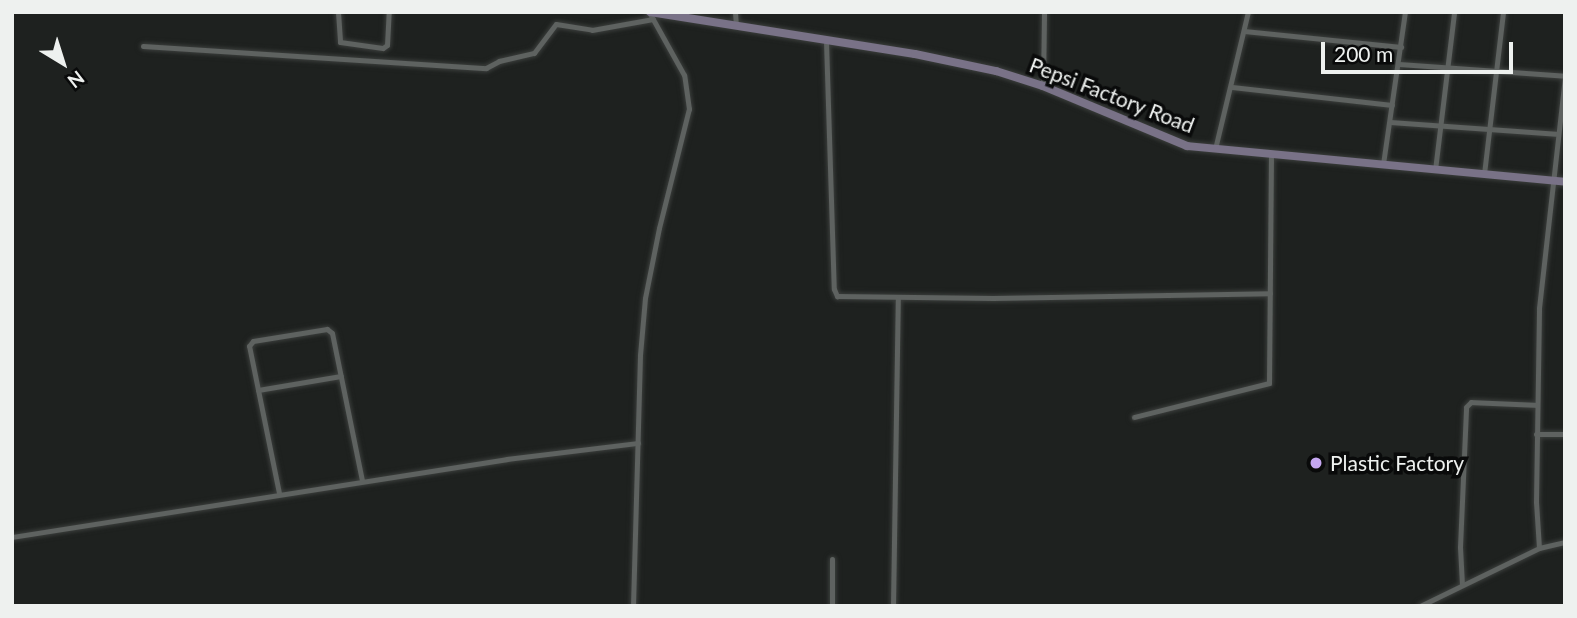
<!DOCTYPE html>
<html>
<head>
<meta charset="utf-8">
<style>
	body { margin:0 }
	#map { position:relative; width:1577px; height:618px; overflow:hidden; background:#1e211f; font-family:Lato,sans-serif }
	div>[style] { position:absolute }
	.roads { filter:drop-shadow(0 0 2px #3b3e3c) drop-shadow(0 0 2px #3b3e3c) }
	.street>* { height:5px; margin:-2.5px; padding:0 2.5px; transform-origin:2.5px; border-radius:2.5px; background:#5e6260 }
	.secondary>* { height:8px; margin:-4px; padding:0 4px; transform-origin:4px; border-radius:4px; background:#797287 }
	.dots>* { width:19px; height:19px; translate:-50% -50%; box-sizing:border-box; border:4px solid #090a0a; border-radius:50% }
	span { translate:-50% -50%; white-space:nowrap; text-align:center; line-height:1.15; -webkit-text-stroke:7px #090a0a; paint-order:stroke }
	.street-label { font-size:21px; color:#eef1ef }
	.poi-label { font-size:21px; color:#eef1ef }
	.left { translate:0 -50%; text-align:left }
	.frame { position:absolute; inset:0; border:14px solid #eef1ef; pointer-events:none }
	.north { position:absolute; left:28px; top:28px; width:70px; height:70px; -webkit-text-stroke:5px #090a0a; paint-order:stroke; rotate:142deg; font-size:19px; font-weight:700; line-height:28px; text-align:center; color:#eef1ef }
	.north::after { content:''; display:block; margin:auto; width:24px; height:32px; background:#eef1ef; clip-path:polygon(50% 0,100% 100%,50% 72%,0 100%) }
	.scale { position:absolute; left:1321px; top:42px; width:192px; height:32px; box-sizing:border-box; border:4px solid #eef1ef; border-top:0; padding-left:9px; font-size:21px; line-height:24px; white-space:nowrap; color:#eef1ef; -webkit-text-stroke:5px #090a0a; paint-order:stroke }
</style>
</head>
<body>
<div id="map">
	<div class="roads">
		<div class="street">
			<i style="left:338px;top:12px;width:30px;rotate:86deg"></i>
			<i style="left:340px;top:42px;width:43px;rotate:7.9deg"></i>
			<i style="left:383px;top:48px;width:5px;rotate:-37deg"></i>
			<i style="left:387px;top:45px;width:33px;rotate:-87deg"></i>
			<i style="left:735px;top:12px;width:14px;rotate:86deg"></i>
			<i style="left:1244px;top:31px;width:158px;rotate:5.8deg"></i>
			<i style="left:826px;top:41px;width:248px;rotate:88.2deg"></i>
			<i style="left:834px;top:289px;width:8px;rotate:67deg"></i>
			<i style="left:837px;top:296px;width:156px;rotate:0.7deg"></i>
			<i style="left:993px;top:298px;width:277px;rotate:-1deg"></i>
			<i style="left:143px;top:46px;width:344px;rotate:3.7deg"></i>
			<i style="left:486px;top:68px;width:15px;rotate:-28deg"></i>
			<i style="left:499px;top:61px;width:36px;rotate:-13deg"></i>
			<i style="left:534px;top:53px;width:36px;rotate:-53deg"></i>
			<i style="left:556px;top:24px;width:36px;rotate:9deg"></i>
			<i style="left:592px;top:30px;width:62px;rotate:-10.2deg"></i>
			<i style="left:1399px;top:64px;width:166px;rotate:4.1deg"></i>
			<i style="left:1043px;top:86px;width:74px;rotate:-89.2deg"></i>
			<i style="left:1232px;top:87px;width:161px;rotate:6.4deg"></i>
			<i style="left:1390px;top:122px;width:166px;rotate:4.1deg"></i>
			<i style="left:1215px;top:149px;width:141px;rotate:-76.5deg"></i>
			<i style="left:1383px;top:164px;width:154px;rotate:-81.8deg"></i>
			<i style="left:1435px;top:170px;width:159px;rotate:-83.1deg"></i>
			<i style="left:1484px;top:174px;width:163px;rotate:-83.3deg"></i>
			<i style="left:258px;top:390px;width:84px;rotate:-9.6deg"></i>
			<i style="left:1134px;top:417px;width:139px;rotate:-14.1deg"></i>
			<i style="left:1269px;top:383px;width:229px;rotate:-89.5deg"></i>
			<i style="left:1536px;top:434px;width:29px"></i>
			<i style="left:279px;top:493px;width:150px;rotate:-101.5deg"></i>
			<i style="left:249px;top:346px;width:6px;rotate:-51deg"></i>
			<i style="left:253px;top:341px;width:75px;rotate:-9.2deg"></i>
			<i style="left:327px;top:329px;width:6px;rotate:39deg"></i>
			<i style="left:332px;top:333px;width:151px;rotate:78.5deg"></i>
			<i style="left:12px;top:537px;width:501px;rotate:-8.95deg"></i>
			<i style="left:507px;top:459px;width:132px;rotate:-7deg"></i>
			<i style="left:1539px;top:548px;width:46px;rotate:-93.7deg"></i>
			<i style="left:1536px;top:502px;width:194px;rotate:-89.1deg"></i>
			<i style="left:1539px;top:308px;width:231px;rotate:-83.6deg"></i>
			<i style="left:1462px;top:585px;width:38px;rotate:-93deg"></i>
			<i style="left:1460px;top:547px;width:140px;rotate:-87.5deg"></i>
			<i style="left:1466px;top:407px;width:7px;rotate:-45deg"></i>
			<i style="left:1471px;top:402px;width:66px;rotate:2.6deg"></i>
			<i style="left:633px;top:606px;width:251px;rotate:-88.4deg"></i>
			<i style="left:640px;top:355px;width:57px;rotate:-85deg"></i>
			<i style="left:645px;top:298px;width:71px;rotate:-78.7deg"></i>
			<i style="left:659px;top:228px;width:123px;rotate:-75.9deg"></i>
			<i style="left:689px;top:109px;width:34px;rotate:-98deg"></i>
			<i style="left:684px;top:75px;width:72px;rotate:-119.1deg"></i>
			<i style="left:832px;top:606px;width:47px;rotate:-90deg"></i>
			<i style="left:893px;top:606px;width:308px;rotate:-89.1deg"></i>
			<i style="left:1420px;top:606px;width:132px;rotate:-26deg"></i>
			<i style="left:1539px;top:548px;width:27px;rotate:-13deg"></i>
		</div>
		<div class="secondary">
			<i style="left:650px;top:12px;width:268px;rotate:9deg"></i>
			<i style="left:915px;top:54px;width:83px;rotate:11.9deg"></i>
			<i style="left:996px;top:71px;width:49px;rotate:17.7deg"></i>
			<i style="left:1043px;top:86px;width:156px;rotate:22.6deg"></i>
			<i style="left:1187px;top:146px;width:380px;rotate:5.4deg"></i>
		</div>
	</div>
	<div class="dots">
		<i style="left:1316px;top:463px;background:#c5a7f1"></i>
	</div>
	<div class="street-label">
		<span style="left:1112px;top:95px;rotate:21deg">Pepsi Factory Road</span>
	</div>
	<div class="poi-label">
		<span class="left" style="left:1330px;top:463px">Plastic Factory</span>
	</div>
	<div class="frame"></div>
	<div class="north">N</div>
	<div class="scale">200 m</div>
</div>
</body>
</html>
